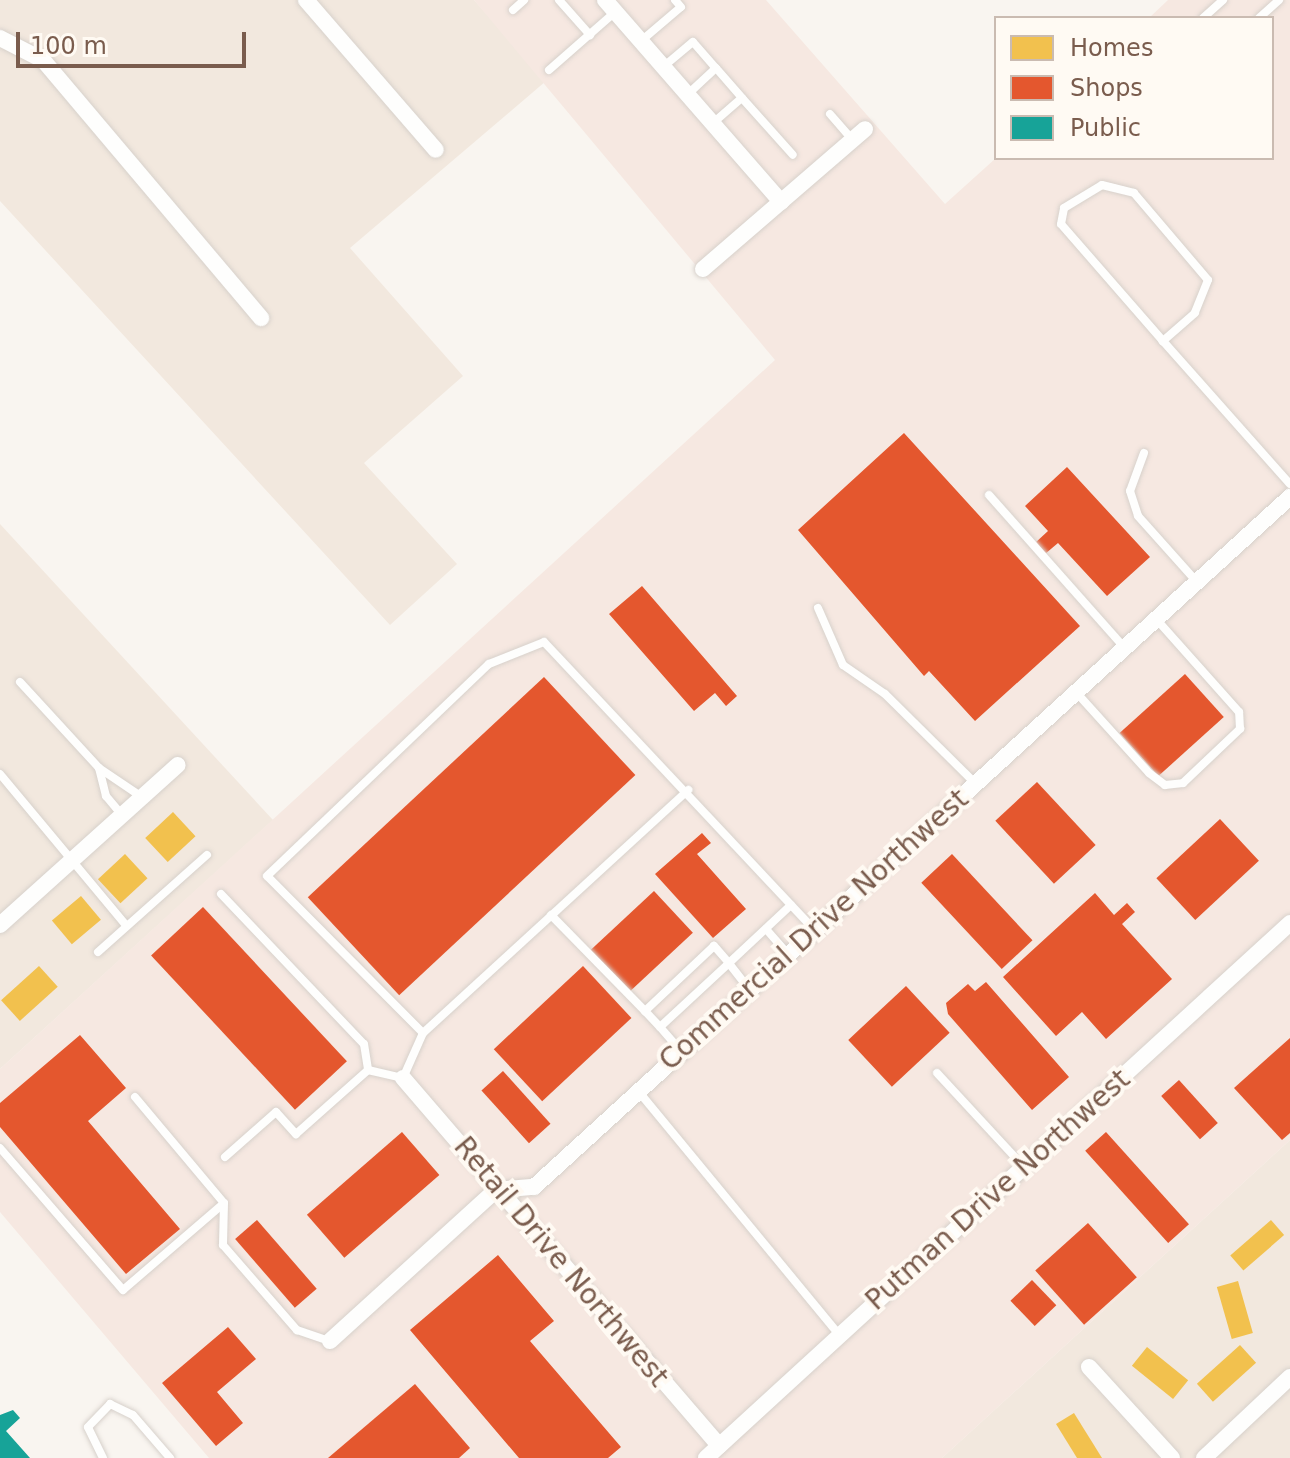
<!DOCTYPE html>
<html>
<head>
<meta charset="utf-8">
<style>
	body { margin:0 }
	#map { position:relative; width:1290px; height:1458px; overflow:hidden; background:#f9f5f0; font-family:"DejaVu Sans",sans-serif }
	div>[style] { position:absolute }
	.residential>* { inset:0; background:#f2e8de }
	.commercial>* { inset:0; background:#f6e8e1 }
	.homes>* { inset:0; background:#f2c14e; transform-origin:0 0 }
	.shops>* { inset:0; background:#e4572e; transform-origin:0 0 }
	.public>* { inset:0; background:#17a398 }
	.roads { filter:drop-shadow(0 0 2px #d7d1cb) drop-shadow(0 0 2px #d7d1cb) }
	.lane>* { height:8px; margin:-4px; padding:0 4px; transform-origin:4px; border-radius:4px; background:#fefefd }
	.street>* { height:16px; margin:-8px; padding:0 8px; transform-origin:8px; border-radius:8px; background:#fefefd }
	span { translate:-50% -50%; white-space:nowrap; text-align:center; line-height:1.15; -webkit-text-stroke:8px #fffaf3; paint-order:stroke }
	.street-label { font-size:28px; color:#7a5c4d }
	.legend { position:absolute; left:994px; top:16px; width:280px; height:144px; box-sizing:border-box; background:#fffaf3; border:2px solid #cabbb1; margin:0; padding:10px 14px; list-style:none; font-size:24px; color:#7a5c4d }
	.legend li { display:flex; align-items:center; gap:16px; height:40px }
	.legend b { width:40px; border:2px solid #cabbb1 }
	.scale { position:absolute; left:16px; top:32px; width:230px; height:36px; box-sizing:border-box; border:4px solid #7a5c4d; border-top:0; padding-left:10px; font-size:24px; line-height:28px; white-space:nowrap; color:#7a5c4d; -webkit-text-stroke:6px #fffaf3; paint-order:stroke }
</style>
</head>
<body>
<div id="map">
	<div class="residential">
		<i style="clip-path:polygon(0 0,474px 0,546px 81px,350px 248px,463px 376px,364px 463px,457px 564px,390px 625px,0 201px)"></i>
		<i style="clip-path:polygon(0 524px,273px 820px,0 1069px)"></i>
		<i style="clip-path:polygon(1290px 1140px,1290px 1458px,942px 1458px)"></i>
	</div>
	<div class="commercial">
		<i style="clip-path:polygon(474px 0,766px 0,945px 204px,996px 158px,1272px 158px,1272px 18px,1149px 18px,1168px 0,1290px 0,1290px 1140px,942px 1458px,209px 1458px,0 1212px,0 1069px,775px 360px)"></i>
	</div>
	<div class="homes">
		<i style="left:173px;top:812px;width:33px;height:38px;rotate:47deg"></i>
		<i style="left:125px;top:854px;width:33px;height:37px;rotate:47deg"></i>
		<i style="left:81px;top:896px;width:31px;height:38px;rotate:50deg"></i>
		<i style="left:39px;top:966px;width:28px;height:51px;rotate:48deg"></i>
		<i style="left:1271px;top:1220px;width:20px;height:54px;rotate:49deg"></i>
		<i style="left:1238px;top:1281px;width:54px;height:22px;rotate:74deg"></i>
		<i style="left:1240px;top:1345px;width:24px;height:58px;rotate:48deg"></i>
		<i style="left:1147px;top:1347px;width:53px;height:24px;rotate:39deg"></i>
		<i style="clip-path:polygon(1074px 1413px,1102px 1458px,1077px 1458px,1056px 1424px)"></i>
	</div>
	<div class="shops">
		<i style="clip-path:polygon(904px 433px,1080px 626px,975px 721px,929px 671px,924px 676px,798px 530px)"></i>
		<i style="clip-path:polygon(1067px 467px,1150px 557px,1107px 596px,1058px 543px,1045px 554px,1035px 543px,1048px 531px,1025px 506px)"></i>
		<i style="clip-path:polygon(642px 586px,737px 696px,726px 706px,715px 693px,694px 711px,609px 614px)"></i>
		<i style="left:1185px;top:674px;width:58px;height:88px;rotate:48deg"></i>
		<i style="left:544px;top:677px;width:134px;height:323px;rotate:47deg"></i>
		<i style="left:1037px;top:782px;width:86px;height:57px;rotate:47deg"></i>
		<i style="left:1220px;top:819px;width:57px;height:87px;rotate:47deg"></i>
		<i style="clip-path:polygon(702px 833px,711px 843px,697px 854px,746px 909px,713px 938px,655px 874px)"></i>
		<i style="left:952px;top:854px;width:118px;height:42px;rotate:47deg"></i>
		<i style="left:654px;top:891px;width:57px;height:87px;rotate:47deg"></i>
		<i style="clip-path:polygon(1095px 893px,1114px 915px,1127px 903px,1135px 912px,1122px 924px,1172px 979px,1106px 1039px,1082px 1012px,1056px 1036px,1003px 977px)"></i>
		<i style="left:203px;top:907px;width:211px;height:71px;rotate:47deg"></i>
		<i style="left:583px;top:966px;width:71px;height:122px;rotate:47deg"></i>
		<i style="clip-path:polygon(986px 982px,1069px 1077px,1032px 1110px,948px 1014px,946px 1003px,968px 984px,975px 991px)"></i>
		<i style="left:906px;top:986px;width:64px;height:79px;rotate:47deg"></i>
		<i style="clip-path:polygon(80px 1035px,126px 1088px,88px 1121px,180px 1229px,126px 1274px,0 1127px,0 1103px)"></i>
		<i style="clip-path:polygon(1290px 1038px,1290px 1133px,1282px 1140px,1234px 1088px)"></i>
		<i style="left:503px;top:1071px;width:71px;height:29px;rotate:48deg"></i>
		<i style="left:1179px;top:1080px;width:58px;height:24px;rotate:48deg"></i>
		<i style="left:402px;top:1132px;width:57px;height:126px;rotate:49deg"></i>
		<i style="left:1106px;top:1132px;width:124px;height:28px;rotate:48deg"></i>
		<i style="left:257px;top:1220px;width:91px;height:29px;rotate:49deg"></i>
		<i style="left:1088px;top:1223px;width:73px;height:71px;rotate:48deg"></i>
		<i style="clip-path:polygon(498px 1255px,554px 1321px,530px 1341px,621px 1447px,608px 1458px,519px 1458px,410px 1330px)"></i>
		<i style="left:1032px;top:1280px;width:35px;height:30px;rotate:46deg"></i>
		<i style="clip-path:polygon(228px 1327px,256px 1359px,217px 1392px,243px 1423px,216px 1446px,162px 1383px)"></i>
		<i style="clip-path:polygon(415px 1384px,470px 1448px,459px 1458px,328px 1458px)"></i>
	</div>
	<div class="public">
		<i style="clip-path:polygon(13px 1410px,20px 1418px,6px 1431px,30px 1458px,0 1458px,0 1415px)"></i>
	</div>
	<div class="roads">
		<div class="lane">
			<i style="left:559px;top:0;width:47px;rotate:48.5deg"></i>
			<i style="left:513px;top:10px;width:15px;rotate:-42deg"></i>
			<i style="left:1203px;top:18px;width:27px;rotate:-42deg"></i>
			<i style="left:1259px;top:18px;width:27px;rotate:-42deg"></i>
			<i style="left:641px;top:41px;width:52px;rotate:-40.4deg"></i>
			<i style="left:681px;top:7px;width:9px;rotate:-131deg"></i>
			<i style="left:663px;top:67px;width:39px;rotate:-40deg"></i>
			<i style="left:693px;top:42px;width:35px;rotate:49deg"></i>
			<i style="left:549px;top:70px;width:88px;rotate:-41.3deg"></i>
			<i style="left:688px;top:94px;width:38px;rotate:-43deg"></i>
			<i style="left:716px;top:68px;width:40px;rotate:49deg"></i>
			<i style="left:830px;top:114px;width:33px;rotate:49deg"></i>
			<i style="left:713px;top:123px;width:38px;rotate:-41deg"></i>
			<i style="left:742px;top:98px;width:76px;rotate:48.2deg"></i>
			<i style="left:1102px;top:185px;width:33px;rotate:14deg"></i>
			<i style="left:1134px;top:193px;width:114px;rotate:49.6deg"></i>
			<i style="left:1208px;top:280px;width:35px;rotate:112deg"></i>
			<i style="left:1195px;top:313px;width:43px;rotate:138.8deg"></i>
			<i style="left:1163px;top:341px;width:155px;rotate:-131.1deg"></i>
			<i style="left:1061px;top:224px;width:16px;rotate:-79deg"></i>
			<i style="left:1064px;top:208px;width:44px;rotate:-31.2deg"></i>
			<i style="left:1163px;top:341px;width:191px;rotate:48.4deg"></i>
			<i style="left:1144px;top:453px;width:40px;rotate:110.2deg"></i>
			<i style="left:1130px;top:491px;width:26px;rotate:72deg"></i>
			<i style="left:1138px;top:516px;width:89px;rotate:48.2deg"></i>
			<i style="left:989px;top:495px;width:203px;rotate:48.4deg"></i>
			<i style="left:818px;top:608px;width:62px;rotate:66.3deg"></i>
			<i style="left:843px;top:665px;width:51px;rotate:34.6deg"></i>
			<i style="left:885px;top:694px;width:127px;rotate:44.7deg"></i>
			<i style="left:20px;top:682px;width:117px;rotate:47.4deg"></i>
			<i style="left:99px;top:768px;width:29px;rotate:76deg"></i>
			<i style="left:106px;top:796px;width:25px;rotate:50deg"></i>
			<i style="left:1075px;top:691px;width:110px;rotate:47.9deg"></i>
			<i style="left:1149px;top:773px;width:20px;rotate:37deg"></i>
			<i style="left:1165px;top:785px;width:18px;rotate:-6deg"></i>
			<i style="left:1183px;top:783px;width:79px;rotate:-43.5deg"></i>
			<i style="left:1240px;top:729px;width:17px;rotate:-93deg"></i>
			<i style="left:1239px;top:712px;width:125px;rotate:-131.7deg"></i>
			<i style="left:99px;top:768px;width:52px;rotate:34deg"></i>
			<i style="left:0;top:774px;width:197px;rotate:50.2deg"></i>
			<i style="left:221px;top:894px;width:207px;rotate:46.4deg"></i>
			<i style="left:364px;top:1044px;width:26px;rotate:81deg"></i>
			<i style="left:551px;top:915px;width:134px;rotate:45.6deg"></i>
			<i style="left:766px;top:929px;width:33px;rotate:49deg"></i>
			<i style="left:98px;top:952px;width:146px;rotate:-41.7deg"></i>
			<i style="left:749px;top:989px;width:33px;rotate:-128deg"></i>
			<i style="left:729px;top:963px;width:23px;rotate:-131deg"></i>
			<i style="left:714px;top:946px;width:95px;rotate:136.7deg"></i>
			<i style="left:645px;top:1011px;width:22px;rotate:47deg"></i>
			<i style="left:660px;top:1027px;width:94px;rotate:-42.8deg"></i>
			<i style="left:729px;top:963px;width:85px;rotate:-43.1deg"></i>
			<i style="left:660px;top:1027px;width:32px;rotate:49deg"></i>
			<i style="left:423px;top:1033px;width:221px;rotate:-134.8deg"></i>
			<i style="left:267px;top:876px;width:307px;rotate:-43.7deg"></i>
			<i style="left:489px;top:664px;width:59px;rotate:-21.8deg"></i>
			<i style="left:544px;top:642px;width:395px;rotate:46.8deg"></i>
			<i style="left:937px;top:1073px;width:127px;rotate:47.2deg"></i>
			<i style="left:639px;top:1092px;width:315px;rotate:50.5deg"></i>
			<i style="left:135px;top:1097px;width:138px;rotate:50deg"></i>
			<i style="left:224px;top:1203px;width:42px;rotate:91.4deg"></i>
			<i style="left:223px;top:1245px;width:113px;rotate:49deg"></i>
			<i style="left:297px;top:1330px;width:34px;rotate:19deg"></i>
			<i style="left:0;top:1148px;width:188px;rotate:49.1deg"></i>
			<i style="left:123px;top:1290px;width:133px;rotate:-40.7deg"></i>
			<i style="left:225px;top:1157px;width:68px;rotate:-41.4deg"></i>
			<i style="left:276px;top:1112px;width:30px;rotate:48deg"></i>
			<i style="left:296px;top:1134px;width:96px;rotate:-41.6deg"></i>
			<i style="left:368px;top:1070px;width:36px;rotate:13deg"></i>
			<i style="left:403px;top:1078px;width:49px;rotate:-66deg"></i>
			<i style="left:423px;top:1033px;width:360px;rotate:-42.5deg"></i>
			<i style="left:103px;top:1458px;width:34px;rotate:-116deg"></i>
			<i style="left:88px;top:1427px;width:32px;rotate:-46deg"></i>
			<i style="left:110px;top:1404px;width:25px;rotate:26deg"></i>
			<i style="left:133px;top:1415px;width:57px;rotate:49.3deg"></i>
		</div>
		<div class="street">
			<i style="left:306px;top:0;width:198px;rotate:49.1deg"></i>
			<i style="left:605px;top:0;width:268px;rotate:48.9deg"></i>
			<i style="left:0;top:38px;width:48px;rotate:27.1deg"></i>
			<i style="left:43px;top:60px;width:338px;rotate:49.8deg"></i>
			<i style="left:703px;top:269px;width:214px;rotate:-40.8deg"></i>
			<i style="left:0;top:925px;width:239px;rotate:-42deg"></i>
			<i style="left:403px;top:1078px;width:485px;rotate:49.3deg"></i>
			<i style="left:330px;top:1341px;width:224px;rotate:-42.3deg"></i>
			<i style="left:496px;top:1190px;width:38px;rotate:-5deg"></i>
			<i style="left:534px;top:1187px;width:1024px;rotate:-42.39deg"></i>
			<i style="left:1089px;top:1367px;width:123px;rotate:47.6deg"></i>
			<i style="left:706px;top:1458px;width:792px;rotate:-42.49deg"></i>
			<i style="left:1204px;top:1458px;width:118px;rotate:-43.3deg"></i>
		</div>
	</div>
	<div class="street-label">
		<span style="left:814px;top:930px;rotate:-42deg">Commercial Drive Northwest</span>
		<span style="left:998px;top:1190px;rotate:-42deg">Putman Drive Northwest</span>
		<span style="left:561px;top:1262px;rotate:50deg">Retail Drive Northwest</span>
	</div>
	<ul class="legend">
	<li><b style="height:22px;background:#f2c14e"></b>Homes</li>
	<li><b style="height:22px;background:#e4572e"></b>Shops</li>
	<li><b style="height:22px;background:#17a398"></b>Public</li>
	</ul>
	<div class="scale">100 m</div>
</div>
</body>
</html>
